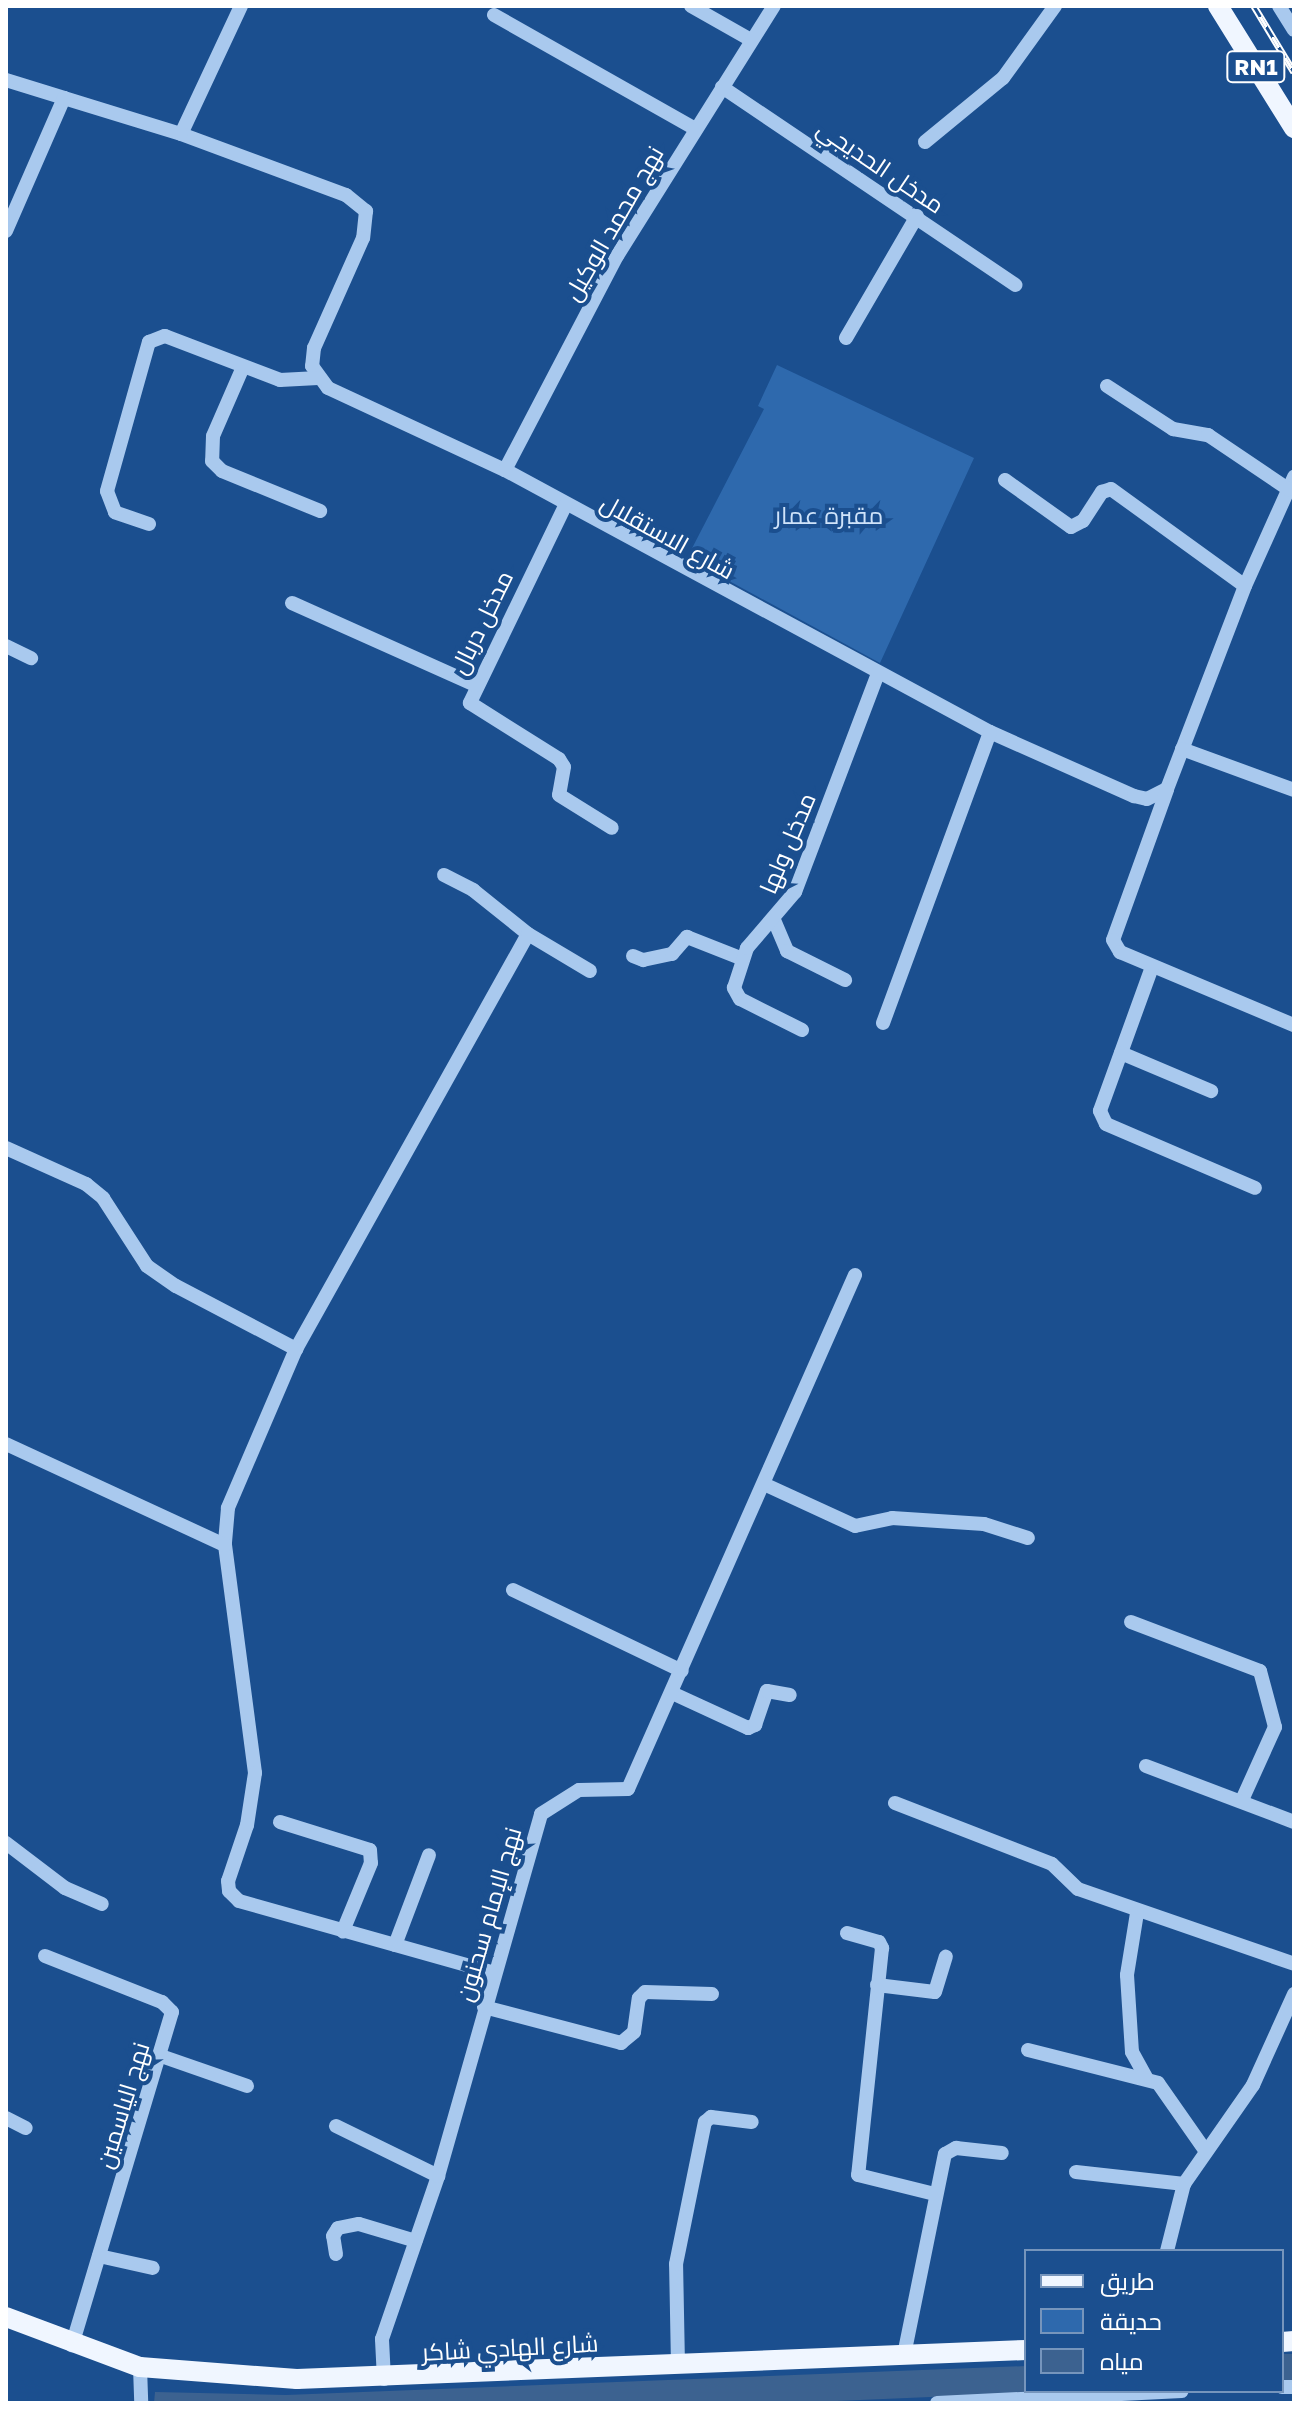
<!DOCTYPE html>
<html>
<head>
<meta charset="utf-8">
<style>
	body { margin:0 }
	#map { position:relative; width:1300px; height:2409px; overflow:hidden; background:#1b4f8f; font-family:"Golos Text",Cairo,sans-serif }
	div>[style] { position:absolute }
	.green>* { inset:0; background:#2e69ad }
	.water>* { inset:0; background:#3c6290; transform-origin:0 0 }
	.minor>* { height:14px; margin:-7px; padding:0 7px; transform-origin:7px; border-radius:7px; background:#a9c9ee }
	.major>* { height:20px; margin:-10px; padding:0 10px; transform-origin:10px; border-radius:10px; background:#f0f6ff }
	.rail>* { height:7px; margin-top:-3.5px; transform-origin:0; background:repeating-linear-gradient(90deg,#1b4f8f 0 12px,#fff 0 24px); box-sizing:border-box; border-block:2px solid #fff }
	span { translate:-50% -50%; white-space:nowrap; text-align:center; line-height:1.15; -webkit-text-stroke:8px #1b4f8f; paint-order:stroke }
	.shield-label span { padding:2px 6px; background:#1b4f8f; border:2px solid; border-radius:6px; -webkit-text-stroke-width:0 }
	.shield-label { font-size:22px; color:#fff; font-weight:700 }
	.street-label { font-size:24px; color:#fff }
	.park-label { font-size:24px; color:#cfe3fa }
	.frame { position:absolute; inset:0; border:8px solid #fff; pointer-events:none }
	.legend { position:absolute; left:1024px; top:2249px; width:260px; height:144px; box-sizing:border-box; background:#1b4f8f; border:2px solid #7695bc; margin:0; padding:10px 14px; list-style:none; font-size:24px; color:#fff }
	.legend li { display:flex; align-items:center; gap:16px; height:40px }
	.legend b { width:40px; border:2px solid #7695bc }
</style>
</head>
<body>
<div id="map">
	<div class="green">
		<i style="clip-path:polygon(777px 365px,974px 458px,880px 663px,687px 558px,764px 409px,758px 406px)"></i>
	</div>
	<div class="water">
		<i style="left:1282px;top:2354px;width:12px;height:28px"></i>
		<i style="clip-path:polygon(1026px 2366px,1026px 2391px,1072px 2391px,790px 2403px,154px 2403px,155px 2392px,286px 2395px)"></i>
	</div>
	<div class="minor">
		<i style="left:241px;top:6px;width:141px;rotate:115.1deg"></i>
		<i style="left:181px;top:134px;width:176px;rotate:20.3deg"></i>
		<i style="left:346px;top:195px;width:26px;rotate:39deg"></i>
		<i style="left:366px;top:211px;width:27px;rotate:96deg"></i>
		<i style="left:363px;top:238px;width:120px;rotate:114deg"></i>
		<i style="left:314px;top:348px;width:18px;rotate:96deg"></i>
		<i style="left:312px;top:366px;width:27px;rotate:54deg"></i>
		<i style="left:328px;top:388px;width:195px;rotate:24.9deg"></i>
		<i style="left:505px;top:470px;width:551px;rotate:28.38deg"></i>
		<i style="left:990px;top:732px;width:158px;rotate:24deg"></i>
		<i style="left:1134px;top:796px;width:13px;rotate:13deg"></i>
		<i style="left:1147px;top:799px;width:22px;rotate:-27deg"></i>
		<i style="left:1167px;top:789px;width:217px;rotate:-69deg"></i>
		<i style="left:1245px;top:586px;width:120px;rotate:-65.8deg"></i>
		<i style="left:691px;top:6px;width:69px;rotate:29.5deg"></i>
		<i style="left:1279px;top:6px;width:28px;rotate:58deg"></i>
		<i style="left:494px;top:15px;width:230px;rotate:29.5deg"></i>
		<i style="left:6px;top:80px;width:61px;rotate:17.2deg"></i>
		<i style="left:64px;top:98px;width:145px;rotate:113.6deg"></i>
		<i style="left:722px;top:87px;width:354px;rotate:34deg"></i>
		<i style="left:64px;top:98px;width:122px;rotate:17.1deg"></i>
		<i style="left:925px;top:142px;width:101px;rotate:-39.4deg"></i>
		<i style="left:1003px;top:78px;width:89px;rotate:-54.2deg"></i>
		<i style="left:846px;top:338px;width:141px;rotate:-59.8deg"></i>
		<i style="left:243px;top:367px;width:75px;rotate:113.5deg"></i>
		<i style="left:213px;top:436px;width:25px;rotate:92deg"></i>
		<i style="left:212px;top:461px;width:14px;rotate:45deg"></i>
		<i style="left:222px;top:471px;width:106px;rotate:22.2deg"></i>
		<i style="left:1107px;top:386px;width:79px;rotate:33.1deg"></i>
		<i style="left:1173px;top:429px;width:36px;rotate:10deg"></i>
		<i style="left:1208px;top:435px;width:97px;rotate:34deg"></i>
		<i style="left:505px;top:470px;width:242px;rotate:-62.4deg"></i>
		<i style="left:617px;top:256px;width:295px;rotate:-57.9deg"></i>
		<i style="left:1005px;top:480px;width:81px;rotate:35.5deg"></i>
		<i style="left:1071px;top:527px;width:13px;rotate:-27deg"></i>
		<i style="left:1083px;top:521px;width:35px;rotate:-57deg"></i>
		<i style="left:1102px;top:492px;width:9px;rotate:-18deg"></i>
		<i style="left:1111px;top:489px;width:165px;rotate:35.9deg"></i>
		<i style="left:566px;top:504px;width:221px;rotate:115.8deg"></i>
		<i style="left:470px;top:703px;width:105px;rotate:32.2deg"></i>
		<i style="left:559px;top:759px;width:9px;rotate:58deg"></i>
		<i style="left:564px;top:767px;width:28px;rotate:100deg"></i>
		<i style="left:559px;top:795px;width:62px;rotate:31.9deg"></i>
		<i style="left:149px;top:524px;width:36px;rotate:-161deg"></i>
		<i style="left:115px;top:512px;width:22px;rotate:-111deg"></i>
		<i style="left:107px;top:491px;width:155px;rotate:-74.3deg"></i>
		<i style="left:149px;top:342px;width:17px;rotate:-21deg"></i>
		<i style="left:165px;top:336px;width:123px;rotate:20.9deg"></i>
		<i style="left:280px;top:380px;width:38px;rotate:-3deg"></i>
		<i style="left:292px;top:603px;width:201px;rotate:24.1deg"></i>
		<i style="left:6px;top:646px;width:28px;rotate:26deg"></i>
		<i style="left:1182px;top:749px;width:119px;rotate:20.1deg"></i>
		<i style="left:1167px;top:790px;width:159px;rotate:109.8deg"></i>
		<i style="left:1113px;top:940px;width:14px;rotate:60deg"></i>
		<i style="left:1120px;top:952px;width:189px;rotate:22.8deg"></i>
		<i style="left:444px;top:875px;width:33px;rotate:27deg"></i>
		<i style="left:473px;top:890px;width:70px;rotate:38.7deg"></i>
		<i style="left:528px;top:934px;width:475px;rotate:119.2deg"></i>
		<i style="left:296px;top:1349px;width:173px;rotate:113.2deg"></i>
		<i style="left:228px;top:1508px;width:37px;rotate:95deg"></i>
		<i style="left:225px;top:1545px;width:230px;rotate:82.5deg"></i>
		<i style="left:255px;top:1773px;width:53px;rotate:98.7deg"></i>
		<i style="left:247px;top:1825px;width:59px;rotate:108.7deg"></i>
		<i style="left:228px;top:1881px;width:10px;rotate:84deg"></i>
		<i style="left:229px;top:1891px;width:14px;rotate:45deg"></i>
		<i style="left:239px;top:1901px;width:263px;rotate:15.7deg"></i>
		<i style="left:774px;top:920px;width:34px;rotate:67deg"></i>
		<i style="left:787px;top:951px;width:65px;rotate:26.6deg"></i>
		<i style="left:528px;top:934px;width:72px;rotate:30.8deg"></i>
		<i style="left:633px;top:956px;width:11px;rotate:22deg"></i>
		<i style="left:643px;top:960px;width:30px;rotate:-12deg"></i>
		<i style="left:672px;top:954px;width:23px;rotate:-49deg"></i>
		<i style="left:687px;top:937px;width:60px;rotate:21.4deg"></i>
		<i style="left:1152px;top:967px;width:153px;rotate:109.9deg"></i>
		<i style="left:1100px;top:1111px;width:14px;rotate:65deg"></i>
		<i style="left:1106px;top:1124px;width:162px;rotate:23.2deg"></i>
		<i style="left:883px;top:1023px;width:310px;rotate:-69.8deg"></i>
		<i style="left:802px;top:1030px;width:69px;rotate:-153.4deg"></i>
		<i style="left:740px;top:999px;width:13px;rotate:-119deg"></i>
		<i style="left:734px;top:988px;width:42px;rotate:-72deg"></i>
		<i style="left:747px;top:948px;width:74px;rotate:-49.4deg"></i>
		<i style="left:795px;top:892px;width:234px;rotate:-69.2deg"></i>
		<i style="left:1121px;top:1053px;width:98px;rotate:22.9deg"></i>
		<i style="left:6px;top:1148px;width:88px;rotate:24.2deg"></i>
		<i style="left:86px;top:1184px;width:22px;rotate:39deg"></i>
		<i style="left:103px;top:1198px;width:81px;rotate:57.1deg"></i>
		<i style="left:147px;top:1266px;width:35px;rotate:35deg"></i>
		<i style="left:176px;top:1286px;width:136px;rotate:27.7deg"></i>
		<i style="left:6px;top:1444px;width:241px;rotate:24.8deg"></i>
		<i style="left:766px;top:1485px;width:98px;rotate:24.7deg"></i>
		<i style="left:855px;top:1526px;width:38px;rotate:-12deg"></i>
		<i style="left:892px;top:1518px;width:92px;rotate:3.7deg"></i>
		<i style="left:984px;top:1524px;width:46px;rotate:17.7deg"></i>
		<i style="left:513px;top:1590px;width:187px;rotate:25.6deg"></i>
		<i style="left:1131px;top:1622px;width:138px;rotate:20.8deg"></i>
		<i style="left:1260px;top:1671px;width:58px;rotate:75deg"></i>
		<i style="left:1275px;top:1727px;width:80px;rotate:114.3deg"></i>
		<i style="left:672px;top:1693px;width:84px;rotate:24.7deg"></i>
		<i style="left:748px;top:1728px;width:8px;rotate:-23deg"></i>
		<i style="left:755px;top:1725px;width:36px;rotate:-71deg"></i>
		<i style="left:767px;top:1691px;width:23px;rotate:10deg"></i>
		<i style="left:1146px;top:1766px;width:158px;rotate:20.7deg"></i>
		<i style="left:895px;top:1803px;width:168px;rotate:21.2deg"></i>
		<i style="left:1052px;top:1864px;width:36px;rotate:44deg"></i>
		<i style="left:1078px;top:1889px;width:229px;rotate:19.1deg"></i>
		<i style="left:280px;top:1822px;width:94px;rotate:17.3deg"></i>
		<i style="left:370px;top:1850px;width:13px;rotate:86deg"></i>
		<i style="left:371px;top:1863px;width:74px;rotate:112.4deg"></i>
		<i style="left:6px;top:1843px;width:74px;rotate:37.3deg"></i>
		<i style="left:65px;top:1888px;width:40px;rotate:23.4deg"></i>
		<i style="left:1137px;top:1913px;width:63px;rotate:99.2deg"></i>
		<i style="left:1127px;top:1975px;width:77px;rotate:86.3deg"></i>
		<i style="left:1132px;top:2052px;width:29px;rotate:61deg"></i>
		<i style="left:847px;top:1933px;width:33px;rotate:16deg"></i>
		<i style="left:879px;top:1942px;width:7px;rotate:63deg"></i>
		<i style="left:882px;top:1948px;width:228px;rotate:96deg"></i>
		<i style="left:858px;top:2175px;width:79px;rotate:13.9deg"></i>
		<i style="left:395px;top:1945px;width:96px;rotate:-69.3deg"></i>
		<i style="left:45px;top:1956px;width:126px;rotate:21.5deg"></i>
		<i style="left:162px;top:2002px;width:14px;rotate:45deg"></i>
		<i style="left:172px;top:2012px;width:348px;rotate:106.7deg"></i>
		<i style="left:877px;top:1985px;width:58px;rotate:6.9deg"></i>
		<i style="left:935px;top:1992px;width:37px;rotate:-73deg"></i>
		<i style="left:484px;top:2007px;width:142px;rotate:14.7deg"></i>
		<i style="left:621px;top:2043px;width:17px;rotate:-40deg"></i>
		<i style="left:634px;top:2032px;width:34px;rotate:-82deg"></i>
		<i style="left:639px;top:1998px;width:8px;rotate:-45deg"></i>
		<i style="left:645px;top:1992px;width:67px;rotate:1.7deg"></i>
		<i style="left:1028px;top:2050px;width:134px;rotate:14.2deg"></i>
		<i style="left:1158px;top:2083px;width:82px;rotate:55deg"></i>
		<i style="left:161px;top:2056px;width:91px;rotate:19.2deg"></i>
		<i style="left:6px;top:2118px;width:22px;rotate:27deg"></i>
		<i style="left:336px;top:2126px;width:114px;rotate:26.1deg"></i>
		<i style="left:1076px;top:2172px;width:109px;rotate:6.3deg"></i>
		<i style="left:1167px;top:2251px;width:69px;rotate:-75.8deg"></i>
		<i style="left:1184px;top:2184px;width:121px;rotate:-55.1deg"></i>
		<i style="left:1253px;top:2085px;width:100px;rotate:-65.7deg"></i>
		<i style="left:336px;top:2254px;width:18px;rotate:-99deg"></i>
		<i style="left:333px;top:2236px;width:9px;rotate:-58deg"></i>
		<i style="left:338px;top:2228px;width:21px;rotate:-11deg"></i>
		<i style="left:359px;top:2224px;width:59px;rotate:16.6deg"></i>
		<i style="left:99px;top:2256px;width:55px;rotate:12.5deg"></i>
		<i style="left:904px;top:2355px;width:205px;rotate:-78.5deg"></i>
		<i style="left:945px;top:2154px;width:13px;rotate:-29deg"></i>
		<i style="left:956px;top:2148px;width:46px;rotate:6.2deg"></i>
		<i style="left:678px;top:2365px;width:101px;rotate:-91.1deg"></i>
		<i style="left:676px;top:2264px;width:145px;rotate:-78.5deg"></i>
		<i style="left:705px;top:2122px;width:8px;rotate:-40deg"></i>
		<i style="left:711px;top:2117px;width:41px;rotate:7deg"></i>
		<i style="left:140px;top:2367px;width:36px;rotate:88deg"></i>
		<i style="left:384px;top:2379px;width:40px;rotate:-92.9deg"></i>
		<i style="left:382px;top:2339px;width:172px;rotate:-71deg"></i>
		<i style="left:438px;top:2176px;width:376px;rotate:-74.1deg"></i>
		<i style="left:541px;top:1814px;width:45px;rotate:-32.3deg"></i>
		<i style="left:579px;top:1790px;width:49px;rotate:-1.2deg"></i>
		<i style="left:628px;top:1789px;width:562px;rotate:-66.17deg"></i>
		<i style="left:1282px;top:2387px;width:12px"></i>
		<i style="left:937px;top:2403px;width:245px;rotate:-2.8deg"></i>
	</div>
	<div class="major">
		<i style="left:1218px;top:6px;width:144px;rotate:58.1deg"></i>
		<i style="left:6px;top:2317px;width:143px;rotate:20.5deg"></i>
		<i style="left:140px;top:2367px;width:157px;rotate:4.4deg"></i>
		<i style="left:297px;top:2379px;width:730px;rotate:-2.28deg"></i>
		<i style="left:1282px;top:2342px;width:12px;rotate:-5deg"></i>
	</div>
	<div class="rail">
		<i style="left:1254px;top:6px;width:77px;rotate:58.8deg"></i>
	</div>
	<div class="shield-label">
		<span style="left:1256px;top:67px">RN1</span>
	</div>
	<div class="street-label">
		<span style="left:881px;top:166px;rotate:34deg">مدخل الحديجي</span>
		<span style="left:613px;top:223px;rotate:-60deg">نهج محمد الوكيل</span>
		<span style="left:668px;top:536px;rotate:29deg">شارع الاستقلال</span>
		<span style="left:481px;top:622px;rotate:-64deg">مدخل دربال</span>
		<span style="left:787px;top:843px;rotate:-67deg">مدخل ولها</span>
		<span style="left:488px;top:1914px;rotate:-74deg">نهج الإمام سحنون</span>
		<span style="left:122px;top:2105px;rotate:-73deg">نهج الياسمين</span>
		<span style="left:510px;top:2347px;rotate:-3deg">شارع الهادي شاكر</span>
	</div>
	<div class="park-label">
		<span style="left:829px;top:515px">مقبرة عمار</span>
	</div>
	<div class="frame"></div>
	<ul class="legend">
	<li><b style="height:10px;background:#f0f6ff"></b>طريق</li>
	<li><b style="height:22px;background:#2e69ad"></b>حديقة</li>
	<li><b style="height:22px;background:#3c6290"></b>مياه</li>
	</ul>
</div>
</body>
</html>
